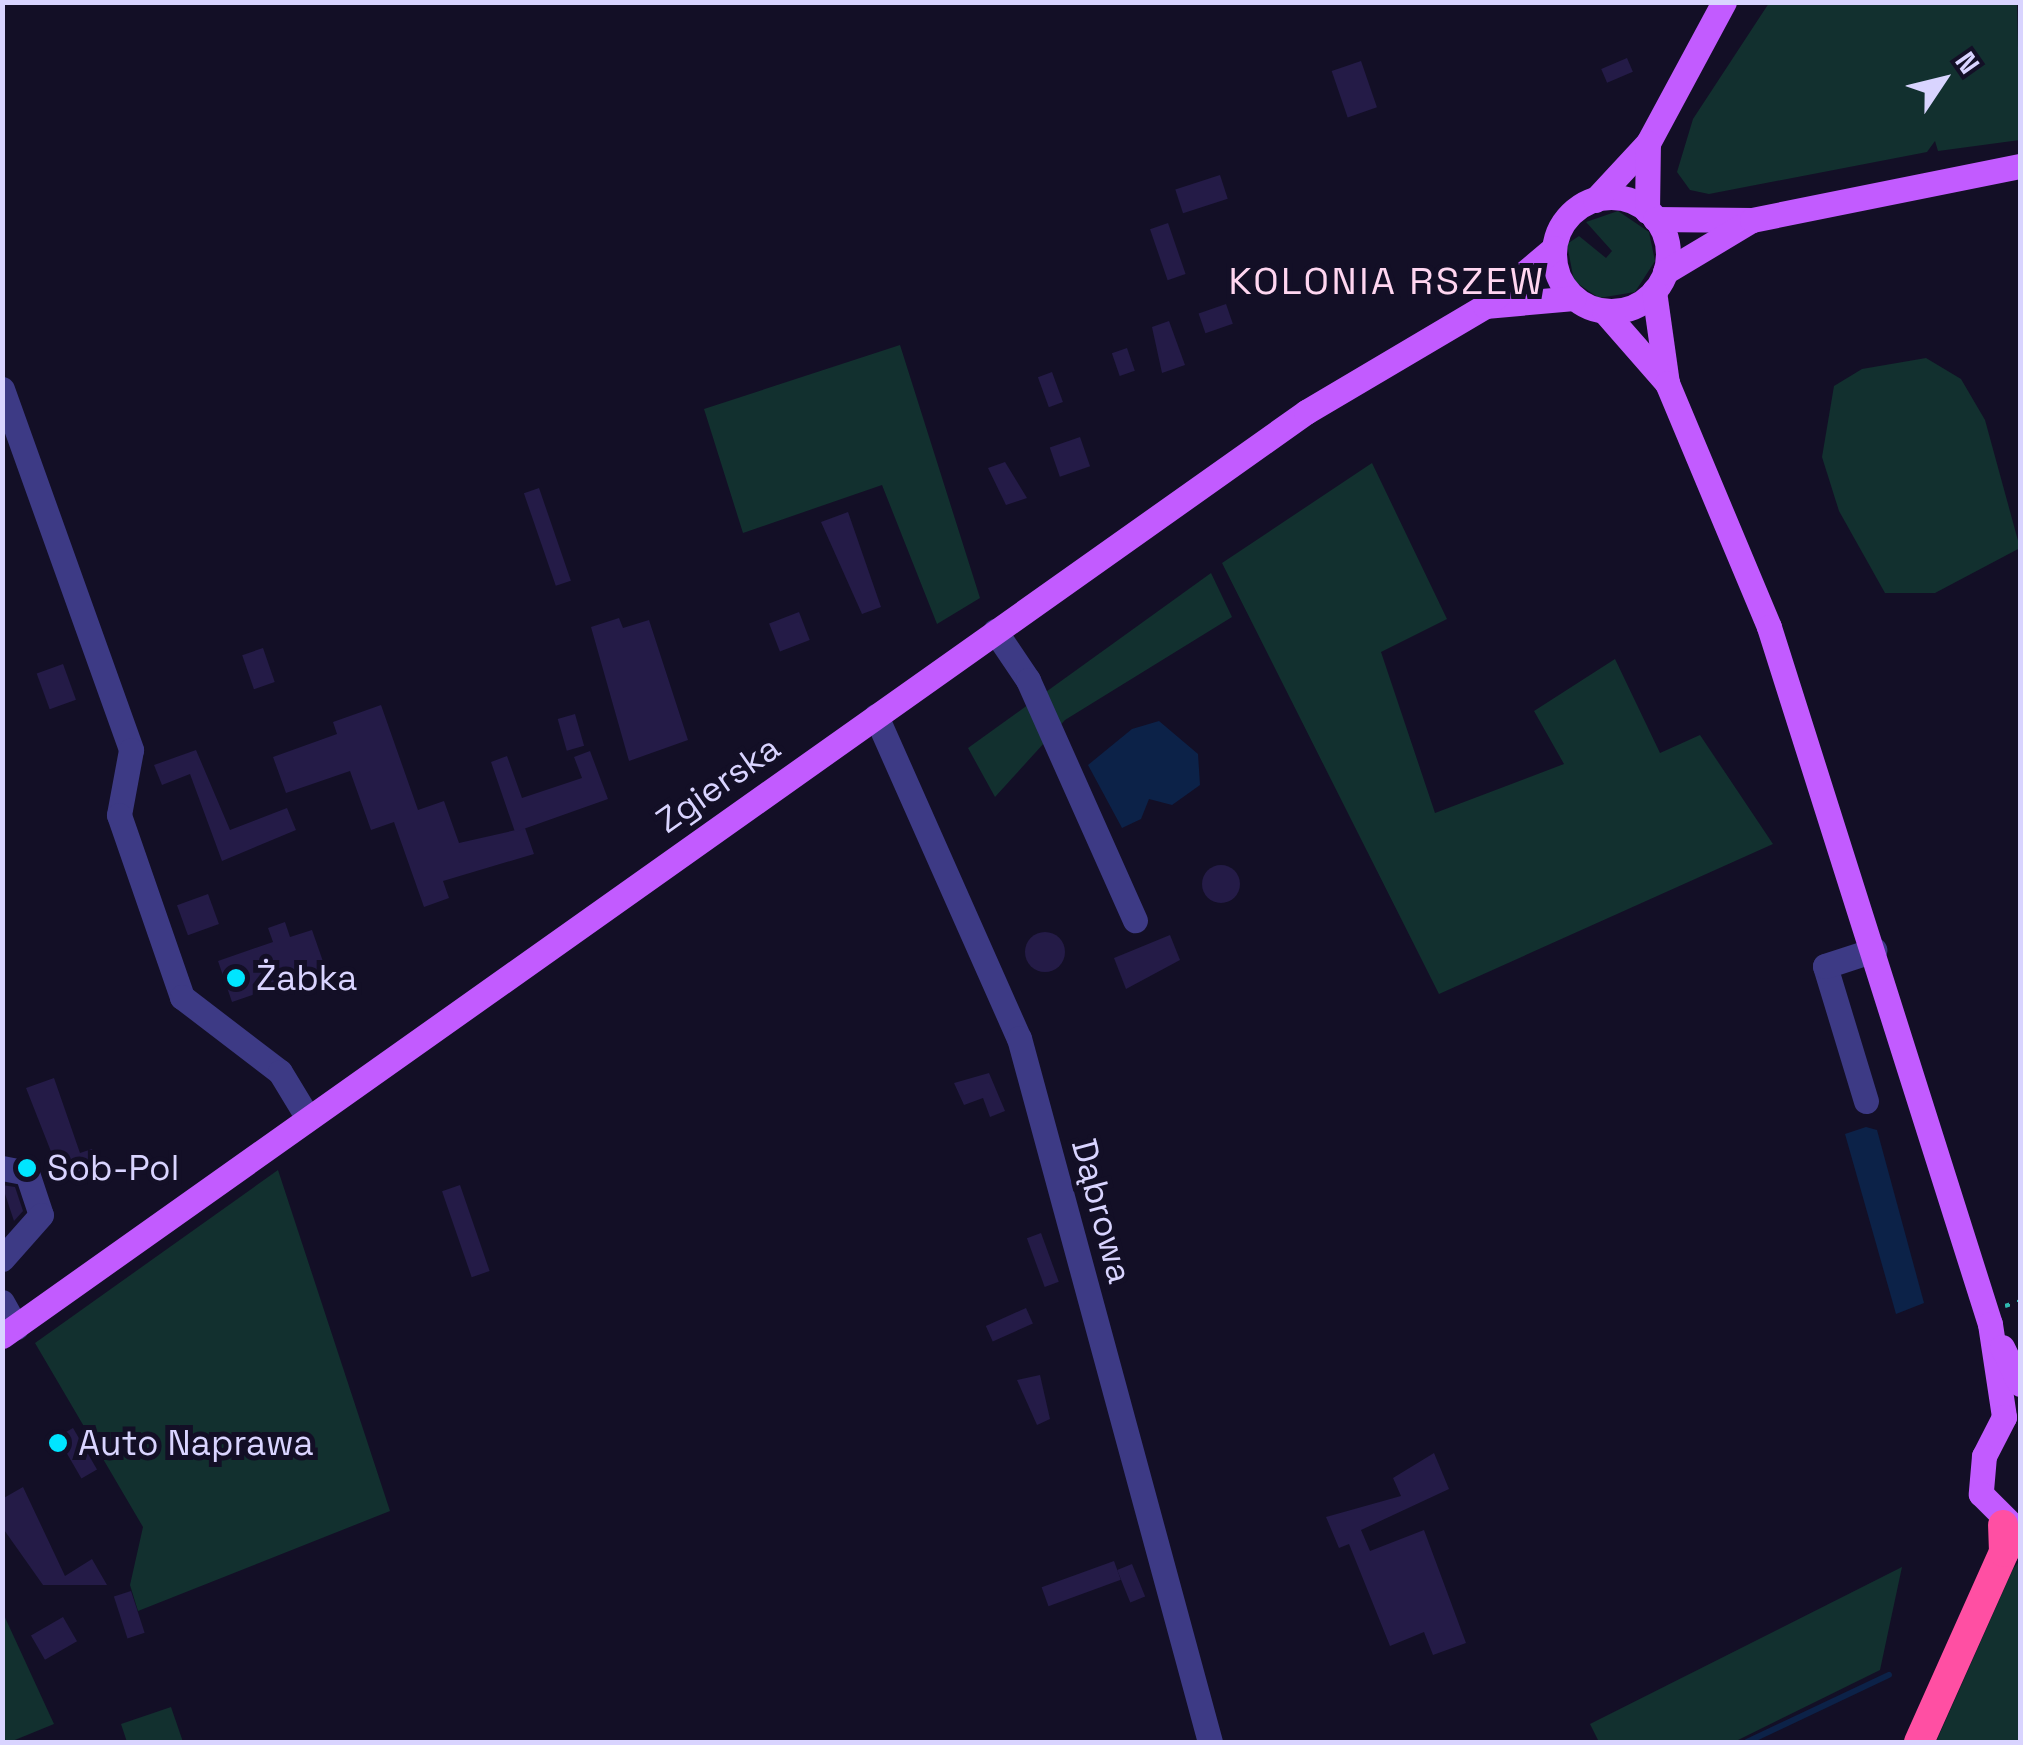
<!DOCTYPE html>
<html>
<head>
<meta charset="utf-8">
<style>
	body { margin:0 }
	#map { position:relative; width:2023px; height:1745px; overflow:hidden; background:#130f26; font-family:"Space Grotesk",sans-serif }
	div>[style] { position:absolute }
	.green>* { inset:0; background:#12302f }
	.water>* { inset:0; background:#0c2248 }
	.stream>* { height:6px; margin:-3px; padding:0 3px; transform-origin:3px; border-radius:3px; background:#0c2248 }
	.building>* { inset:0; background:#241b47; transform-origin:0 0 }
	.round { border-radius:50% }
	.path>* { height:4px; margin-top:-2px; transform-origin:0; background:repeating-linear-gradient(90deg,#2fb8b0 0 5px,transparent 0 13px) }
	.minor>* { height:25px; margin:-12.5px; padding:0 12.5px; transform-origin:12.5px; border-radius:12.5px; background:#3d3a85 }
	.major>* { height:25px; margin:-12.5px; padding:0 12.5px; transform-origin:12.5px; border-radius:12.5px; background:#c25bff }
	.major>.ring { margin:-12.5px; padding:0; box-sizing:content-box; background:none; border:25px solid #c25bff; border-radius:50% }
	.highway>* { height:30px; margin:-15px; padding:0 15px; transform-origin:15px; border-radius:15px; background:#ff4fa3 }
	.dots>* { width:28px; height:28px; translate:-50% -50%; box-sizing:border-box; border:5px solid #130f26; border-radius:50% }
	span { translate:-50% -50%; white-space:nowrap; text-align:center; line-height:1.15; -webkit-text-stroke:10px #130f26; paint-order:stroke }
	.street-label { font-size:35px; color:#d9d4ff }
	.poi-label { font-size:35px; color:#d9d4ff }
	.left { translate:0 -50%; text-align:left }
	.neighbourhood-label { font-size:38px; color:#ffd6f0; letter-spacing:2.5px }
	.frame { position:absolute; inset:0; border:5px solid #d9d4ff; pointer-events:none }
	.north { position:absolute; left:1893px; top:30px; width:100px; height:100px; -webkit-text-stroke:8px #130f26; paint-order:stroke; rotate:55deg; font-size:28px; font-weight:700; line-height:40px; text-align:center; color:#d9d4ff }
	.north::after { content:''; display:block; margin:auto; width:35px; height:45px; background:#d9d4ff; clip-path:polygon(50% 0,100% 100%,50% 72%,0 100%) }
</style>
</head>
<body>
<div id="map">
	<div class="green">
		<i style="clip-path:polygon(1769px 3px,2017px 3px,2020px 140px,1938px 151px,1935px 141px,1927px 152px,1709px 194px,1690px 190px,1677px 172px,1693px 119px)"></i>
		<i style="clip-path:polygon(1618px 211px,1649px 232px,1655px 261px,1635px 292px,1599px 298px,1574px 281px,1567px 244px,1579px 236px,1606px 258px,1612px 251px,1586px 222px)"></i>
		<i style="clip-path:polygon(900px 345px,980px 598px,937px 624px,882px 485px,743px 533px,704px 409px)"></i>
		<i style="clip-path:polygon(1926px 358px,1961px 379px,1985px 420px,2020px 548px,1935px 593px,1885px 593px,1839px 511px,1822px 457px,1834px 386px,1862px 369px)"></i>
		<i style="clip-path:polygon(1372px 463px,1447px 619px,1381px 652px,1435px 813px,1564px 764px,1534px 711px,1615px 659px,1660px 753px,1700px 735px,1773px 844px,1439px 994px,1222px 563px)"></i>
		<i style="clip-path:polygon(1211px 573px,1232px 617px,1065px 720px,995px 797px,968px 748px)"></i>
		<i style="clip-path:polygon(278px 1170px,390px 1511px,138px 1611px,130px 1585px,143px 1527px,35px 1343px)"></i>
		<i style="clip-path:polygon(2020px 1560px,2020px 1742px,1936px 1742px,2013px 1569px)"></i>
		<i style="clip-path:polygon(1902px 1567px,1880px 1670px,1734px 1742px,1599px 1742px,1590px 1724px)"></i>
		<i style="clip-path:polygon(2px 1611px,54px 1724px,10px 1742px,3px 1742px)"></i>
		<i style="clip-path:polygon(171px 1707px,183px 1742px,127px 1742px,121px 1724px)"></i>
	</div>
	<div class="water">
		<i style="clip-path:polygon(1159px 721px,1198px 754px,1200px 785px,1172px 805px,1149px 799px,1141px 819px,1122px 828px,1088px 765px,1132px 729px)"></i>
		<i style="clip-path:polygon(1866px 1127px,1877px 1130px,1924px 1303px,1896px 1314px,1845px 1134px)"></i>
	</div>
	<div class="stream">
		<i style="left:1747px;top:1742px;width:157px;rotate:-25.3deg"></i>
	</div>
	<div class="building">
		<i style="left:1627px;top:58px;width:15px;height:28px;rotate:67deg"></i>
		<i style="left:1361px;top:61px;width:49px;height:31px;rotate:71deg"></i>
		<i style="left:1220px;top:175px;width:25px;height:47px;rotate:72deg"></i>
		<i style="left:1168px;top:223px;width:54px;height:19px;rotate:71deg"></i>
		<i style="left:1226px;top:304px;width:21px;height:29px;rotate:71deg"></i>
		<i style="clip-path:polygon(1169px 321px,1185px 365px,1162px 373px,1152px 327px)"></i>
		<i style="left:1127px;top:348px;width:24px;height:16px;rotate:71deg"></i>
		<i style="left:1052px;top:372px;width:32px;height:15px;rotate:70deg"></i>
		<i style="left:1080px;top:437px;width:31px;height:32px;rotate:71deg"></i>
		<i style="clip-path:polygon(1005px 462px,1027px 498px,1006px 505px,988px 468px)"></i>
		<i style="left:539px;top:488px;width:98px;height:16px;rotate:71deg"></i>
		<i style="clip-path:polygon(848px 512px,881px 607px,862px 614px,821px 522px)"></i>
		<i style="left:799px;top:612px;width:30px;height:32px;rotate:69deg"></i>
		<i style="clip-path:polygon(619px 618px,623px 628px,649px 620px,688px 740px,629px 761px,591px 627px)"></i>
		<i style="left:263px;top:648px;width:36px;height:22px;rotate:71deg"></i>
		<i style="left:63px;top:664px;width:38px;height:28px;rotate:70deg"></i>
		<i style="clip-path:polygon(381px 705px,418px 810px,444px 801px,459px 843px,525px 828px,534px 854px,443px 881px,449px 898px,424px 907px,394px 822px,371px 830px,350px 771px,286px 793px,273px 757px,337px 734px,333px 722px)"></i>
		<i style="left:575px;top:714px;width:33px;height:18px;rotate:74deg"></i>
		<i style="clip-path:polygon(196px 750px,230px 830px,287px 808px,296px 830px,222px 861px,190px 774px,162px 785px,154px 765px)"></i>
		<i style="clip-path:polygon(590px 751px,608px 799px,515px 832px,491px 762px,507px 756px,522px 798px,582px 778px,574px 757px)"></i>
		<i class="round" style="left:1202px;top:865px;width:38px;height:38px"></i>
		<i style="left:208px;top:894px;width:32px;height:33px;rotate:70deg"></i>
		<i style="clip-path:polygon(285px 922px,290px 937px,312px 930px,326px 970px,232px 1002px,218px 961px,273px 942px,268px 928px)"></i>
		<i class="round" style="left:1025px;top:932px;width:40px;height:40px"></i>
		<i style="clip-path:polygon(1170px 935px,1180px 960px,1126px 989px,1114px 958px)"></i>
		<i style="clip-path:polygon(989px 1073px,1005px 1111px,990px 1117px,983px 1098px,964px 1105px,954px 1083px)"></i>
		<i style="clip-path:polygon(54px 1078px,80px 1153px,92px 1149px,97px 1165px,61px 1177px,26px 1088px)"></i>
		<i style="clip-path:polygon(2px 1185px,15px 1187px,23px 1211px,14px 1221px)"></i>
		<i style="left:460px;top:1185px;width:91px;height:19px;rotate:71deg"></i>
		<i style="left:1041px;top:1233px;width:52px;height:15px;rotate:70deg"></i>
		<i style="left:1026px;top:1308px;width:17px;height:44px;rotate:66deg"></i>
		<i style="clip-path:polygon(1040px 1375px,1050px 1419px,1037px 1425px,1017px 1380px)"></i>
		<i style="left:73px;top:1428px;width:48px;height:18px;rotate:60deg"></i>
		<i style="clip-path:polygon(1434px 1453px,1449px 1489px,1361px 1530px,1370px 1551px,1424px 1530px,1466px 1643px,1433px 1655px,1424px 1632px,1390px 1646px,1349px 1544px,1339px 1548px,1326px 1517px,1401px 1496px,1393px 1478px)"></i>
		<i style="clip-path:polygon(23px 1487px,65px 1576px,92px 1559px,107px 1585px,43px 1585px,2px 1527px,2px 1499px)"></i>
		<i style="left:1114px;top:1561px;width:20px;height:77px;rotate:70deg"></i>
		<i style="left:1132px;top:1564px;width:35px;height:16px;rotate:68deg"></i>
		<i style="left:131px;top:1591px;width:44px;height:18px;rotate:72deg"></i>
		<i style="left:63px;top:1617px;width:28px;height:37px;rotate:60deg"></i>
	</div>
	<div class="path">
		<i style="left:2005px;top:1306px;width:16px;rotate:-18deg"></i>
	</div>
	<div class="minor">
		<i style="left:2px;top:389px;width:383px;rotate:70.3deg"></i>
		<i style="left:131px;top:750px;width:66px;rotate:100.5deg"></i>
		<i style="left:119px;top:815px;width:193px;rotate:70.9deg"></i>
		<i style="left:182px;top:997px;width:123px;rotate:37.4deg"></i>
		<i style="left:280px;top:1072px;width:54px;rotate:58.7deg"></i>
		<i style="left:995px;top:631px;width:59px;rotate:56deg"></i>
		<i style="left:1028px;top:680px;width:263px;rotate:66deg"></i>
		<i style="left:876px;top:716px;width:352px;rotate:66.1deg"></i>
		<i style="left:1019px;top:1038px;width:729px;rotate:74.82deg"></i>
		<i style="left:1866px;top:1101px;width:141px;rotate:-106.9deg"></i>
		<i style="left:1825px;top:966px;width:52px;rotate:-18.1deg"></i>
		<i style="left:2px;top:1168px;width:25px;rotate:11deg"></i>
		<i style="left:27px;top:1173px;width:44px;rotate:71.6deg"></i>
		<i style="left:41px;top:1215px;width:59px;rotate:131.6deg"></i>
		<i style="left:2px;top:1302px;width:29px;rotate:61deg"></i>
	</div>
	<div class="major">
		<i class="ring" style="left:1554px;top:197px;width:89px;height:89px"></i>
		<i style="left:1595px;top:200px;width:78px;rotate:-47.1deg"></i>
		<i style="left:1648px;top:143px;width:160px;rotate:-61.7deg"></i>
		<i style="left:1647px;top:211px;width:68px;rotate:-89.2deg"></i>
		<i style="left:1655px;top:219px;width:97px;rotate:0.6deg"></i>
		<i style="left:1665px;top:272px;width:101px;rotate:-30.9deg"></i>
		<i style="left:1752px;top:220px;width:273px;rotate:-11.4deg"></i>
		<i style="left:1654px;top:291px;width:93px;rotate:82deg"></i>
		<i style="left:1485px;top:306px;width:89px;rotate:-5.1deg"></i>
		<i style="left:1604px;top:311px;width:96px;rotate:48.8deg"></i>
		<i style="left:1667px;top:383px;width:264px;rotate:67.3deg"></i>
		<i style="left:1769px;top:627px;width:731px;rotate:72.41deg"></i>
		<i style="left:1990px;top:1324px;width:94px;rotate:81.4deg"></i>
		<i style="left:2004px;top:1417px;width:44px;rotate:117.1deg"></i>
		<i style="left:1984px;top:1456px;width:38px;rotate:95deg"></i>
		<i style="left:1981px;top:1494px;width:55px;rotate:45deg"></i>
		<i style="left:2px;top:1336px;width:1598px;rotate:-35.32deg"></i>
		<i style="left:1306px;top:412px;width:208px;rotate:-30.6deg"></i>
		<i style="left:1485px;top:306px;width:90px;rotate:-40deg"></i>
		<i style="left:2002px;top:1347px;width:41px;rotate:64.1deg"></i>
	</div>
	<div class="highway">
		<i style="left:1919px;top:1742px;width:208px;rotate:-65.9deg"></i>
		<i style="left:2004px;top:1552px;width:27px;rotate:-92deg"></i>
	</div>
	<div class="dots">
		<i style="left:236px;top:978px;background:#00e5ff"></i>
		<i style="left:27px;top:1168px;background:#00e5ff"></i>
		<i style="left:58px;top:1443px;background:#00e5ff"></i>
	</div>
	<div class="street-label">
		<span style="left:718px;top:784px;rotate:-35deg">Zgierska</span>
		<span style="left:1102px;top:1211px;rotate:75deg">Dąbrowa</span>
	</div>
	<div class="poi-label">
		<span class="left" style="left:256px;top:978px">Żabka</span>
		<span class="left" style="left:47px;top:1168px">Sob-Pol</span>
		<span class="left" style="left:78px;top:1443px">Auto Naprawa</span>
	</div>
	<div class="neighbourhood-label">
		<span style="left:1387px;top:282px">KOLONIA RSZEW</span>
	</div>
	<div class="frame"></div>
	<div class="north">N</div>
</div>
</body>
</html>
